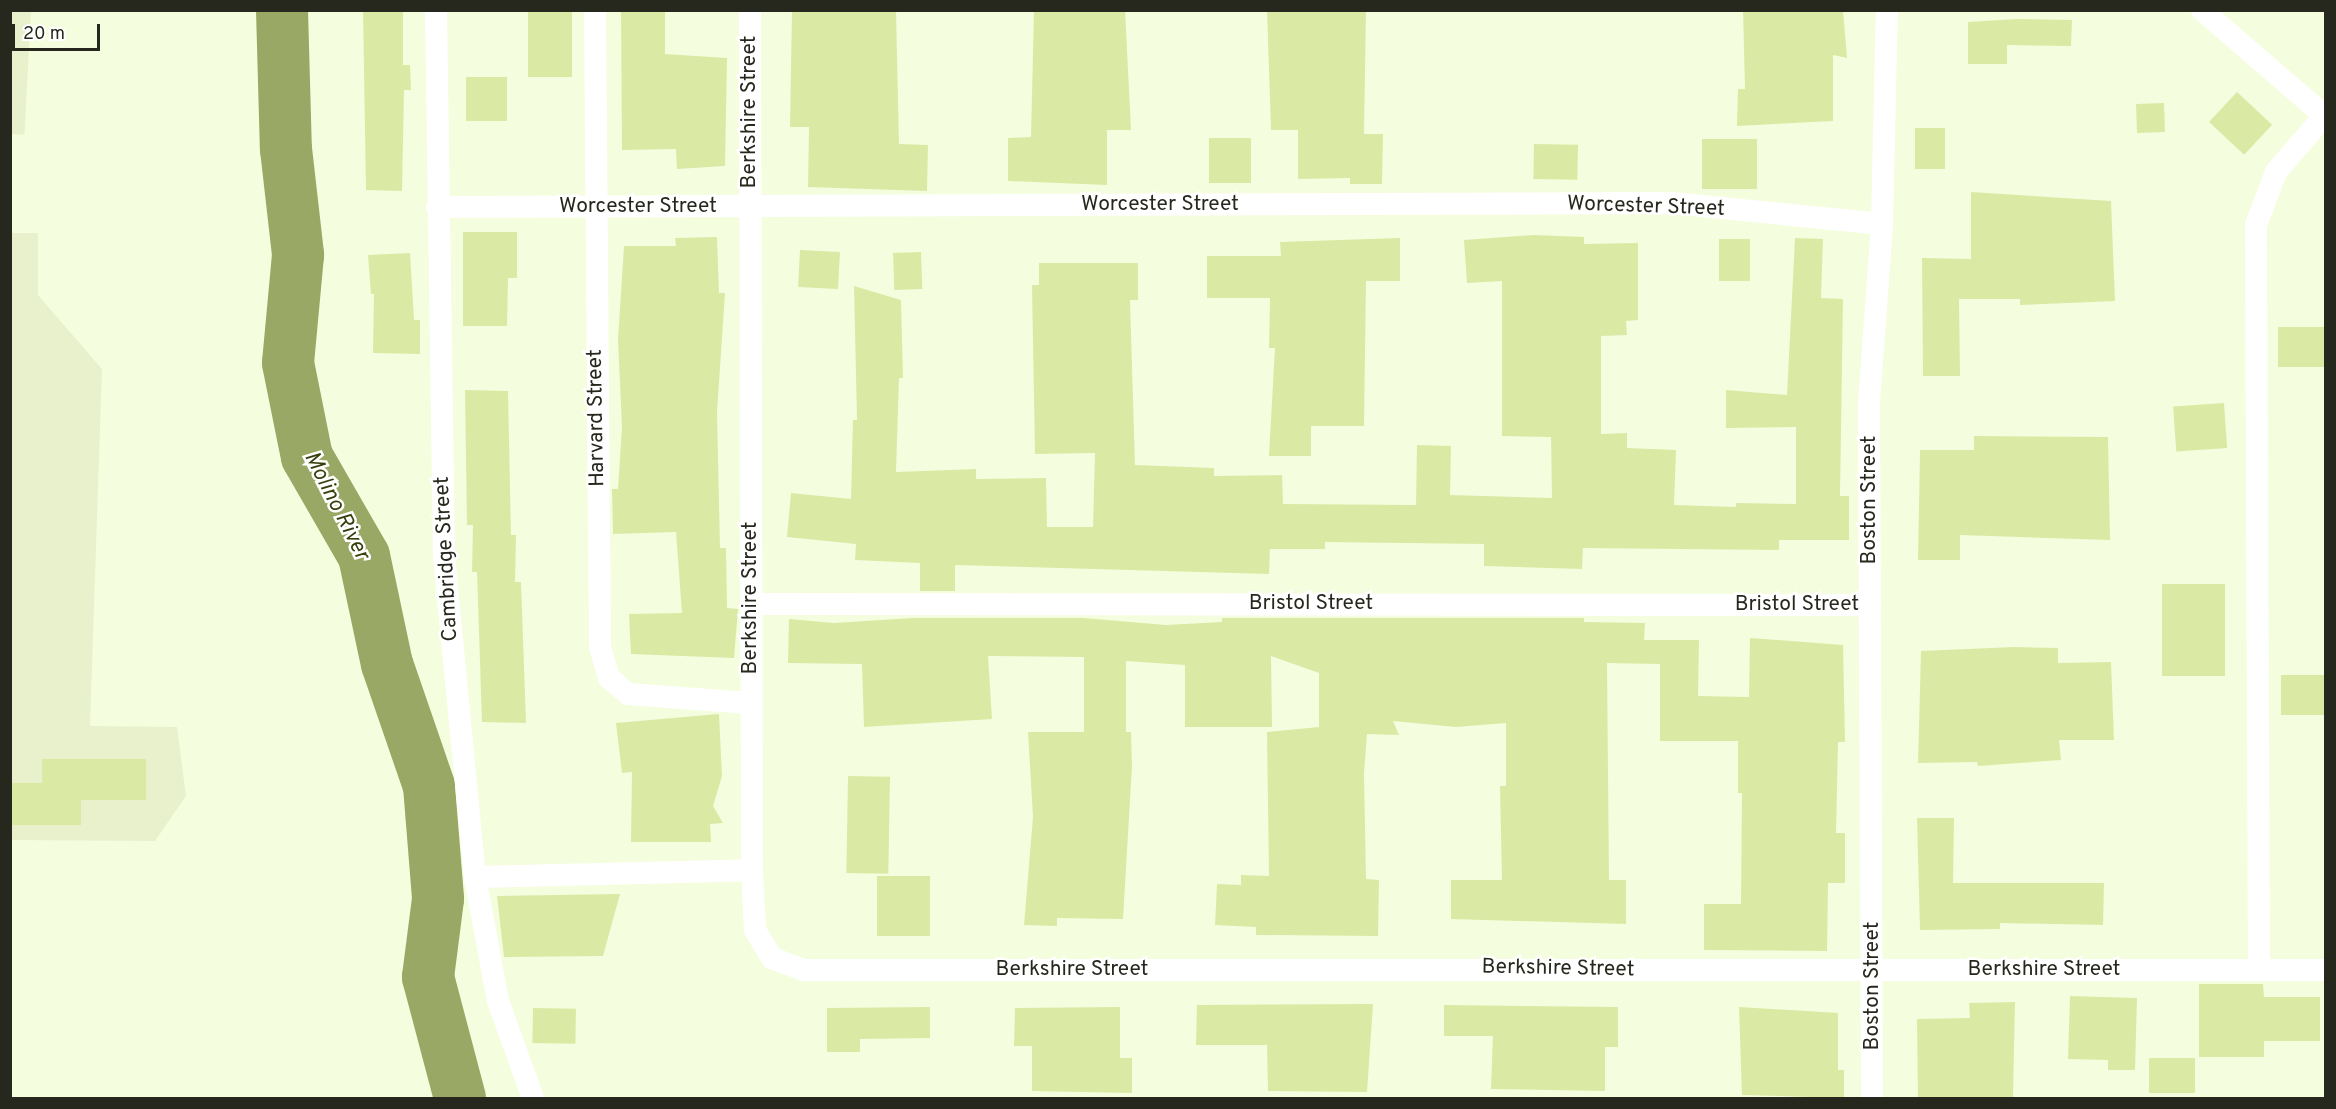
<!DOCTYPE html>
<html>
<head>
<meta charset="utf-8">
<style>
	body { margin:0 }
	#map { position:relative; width:2336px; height:1109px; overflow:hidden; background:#f5fddf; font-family:Overpass,sans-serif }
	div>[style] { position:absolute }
	.built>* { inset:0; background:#e8f1cc; transform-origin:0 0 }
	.river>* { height:52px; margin:-26px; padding:0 26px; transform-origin:26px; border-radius:26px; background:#99a864 }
	.building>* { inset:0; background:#daeaa4; transform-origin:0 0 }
	.street>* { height:22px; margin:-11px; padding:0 11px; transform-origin:11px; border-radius:11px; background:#fff }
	span { translate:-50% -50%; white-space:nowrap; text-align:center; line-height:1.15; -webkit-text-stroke:5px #fff; paint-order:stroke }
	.street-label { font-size:21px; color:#26281d }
	.water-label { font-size:22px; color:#37400c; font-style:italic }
	.frame { position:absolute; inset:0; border:12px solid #26281d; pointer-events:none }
	.scale { position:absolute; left:12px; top:24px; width:88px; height:27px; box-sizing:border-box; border:3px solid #26281d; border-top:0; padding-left:8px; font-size:18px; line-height:21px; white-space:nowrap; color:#26281d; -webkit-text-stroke:4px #fff; paint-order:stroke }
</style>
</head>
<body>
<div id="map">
	<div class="built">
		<i style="left:11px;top:10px;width:20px;height:124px;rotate:3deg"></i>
		<i style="clip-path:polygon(10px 233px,38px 233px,38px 295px,102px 369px,90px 726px,177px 727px,186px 796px,155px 841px,11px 840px)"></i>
	</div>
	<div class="river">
		<i style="left:282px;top:10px;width:139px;rotate:88.4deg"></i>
		<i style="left:286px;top:149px;width:107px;rotate:83.5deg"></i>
		<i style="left:298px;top:255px;width:108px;rotate:95.3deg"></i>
		<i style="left:288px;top:363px;width:96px;rotate:78.6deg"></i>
		<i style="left:307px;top:457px;width:114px;rotate:60.1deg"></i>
		<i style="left:364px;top:556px;width:110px;rotate:78deg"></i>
		<i style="left:387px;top:664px;width:129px;rotate:71deg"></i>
		<i style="left:429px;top:786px;width:113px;rotate:85.4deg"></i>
		<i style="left:438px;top:899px;width:79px;rotate:97.3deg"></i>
		<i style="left:428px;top:977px;width:125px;rotate:75.2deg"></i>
	</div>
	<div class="building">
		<i style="clip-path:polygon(363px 10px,403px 10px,403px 65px,410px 65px,411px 90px,404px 90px,402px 191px,366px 190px)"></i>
		<i style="left:528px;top:10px;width:44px;height:67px"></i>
		<i style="clip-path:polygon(621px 10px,665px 10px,665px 54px,727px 58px,725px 166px,677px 169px,676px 149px,622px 150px)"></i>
		<i style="clip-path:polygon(792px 10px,896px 10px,899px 144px,928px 145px,927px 191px,808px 187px,809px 127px,790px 127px)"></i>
		<i style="clip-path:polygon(1034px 10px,1125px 10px,1131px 130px,1107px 130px,1107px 185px,1008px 181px,1008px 138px,1031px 137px)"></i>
		<i style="clip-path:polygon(1267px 10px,1366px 10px,1364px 134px,1383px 134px,1382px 184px,1350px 184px,1350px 178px,1298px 179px,1298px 130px,1271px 130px)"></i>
		<i style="clip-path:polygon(1743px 10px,1843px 10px,1847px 58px,1833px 55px,1833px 121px,1737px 126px,1738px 89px,1745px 89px)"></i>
		<i style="clip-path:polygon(2017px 19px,2072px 20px,2071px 46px,2007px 45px,2007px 64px,1968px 64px,1968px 22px)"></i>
		<i style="left:466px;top:77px;width:41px;height:44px"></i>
		<i style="left:2237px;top:92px;width:48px;height:41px;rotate:43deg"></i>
		<i style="left:2164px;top:103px;width:29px;height:28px;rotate:88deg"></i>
		<i style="left:1915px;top:128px;width:30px;height:41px"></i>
		<i style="left:1209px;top:138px;width:42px;height:45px"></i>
		<i style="left:1702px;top:139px;width:55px;height:50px"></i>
		<i style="left:1534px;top:144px;width:44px;height:35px;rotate:1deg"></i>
		<i style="clip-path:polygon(1971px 192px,2111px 201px,2115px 301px,2020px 305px,2020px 299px,1959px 299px,1960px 376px,1923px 376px,1922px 258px,1971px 259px)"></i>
		<i style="clip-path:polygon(463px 232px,517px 232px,517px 278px,508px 278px,507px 326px,463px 326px)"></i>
		<i style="clip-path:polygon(1534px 235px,1584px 237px,1584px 244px,1638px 243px,1638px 320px,1626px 321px,1627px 335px,1601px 336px,1601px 434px,1627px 433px,1627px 448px,1676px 450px,1674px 505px,1736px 507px,1736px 503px,1796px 504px,1796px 427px,1726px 428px,1726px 390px,1787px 395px,1795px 238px,1823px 239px,1821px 298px,1843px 299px,1840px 496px,1849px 496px,1849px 540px,1779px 540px,1779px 550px,1583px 548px,1582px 569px,1484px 566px,1484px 544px,1325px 542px,1325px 549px,1270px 549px,1269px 574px,955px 565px,955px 591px,920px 591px,920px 563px,855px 560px,856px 544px,787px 537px,791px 493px,851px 499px,853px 420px,857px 420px,854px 286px,901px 300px,903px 378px,899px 378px,896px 472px,976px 469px,976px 479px,1046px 478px,1047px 527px,1093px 527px,1095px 453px,1035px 454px,1032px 285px,1039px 285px,1039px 263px,1138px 263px,1138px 300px,1130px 300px,1135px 465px,1214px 468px,1214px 476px,1282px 475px,1283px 504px,1416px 505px,1417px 445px,1451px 446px,1450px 495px,1552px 498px,1551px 437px,1502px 436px,1502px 281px,1467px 283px,1464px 240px)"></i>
		<i style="clip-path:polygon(717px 237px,719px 293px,725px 293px,717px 412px,720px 548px,726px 548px,727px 608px,738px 609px,734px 658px,631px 654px,629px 614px,682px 613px,676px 532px,613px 534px,612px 489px,618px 489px,622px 427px,618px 340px,624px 246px,676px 246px,675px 238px)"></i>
		<i style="clip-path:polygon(1400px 238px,1400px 281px,1366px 281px,1364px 426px,1311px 426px,1311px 456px,1269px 456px,1275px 348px,1269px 348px,1270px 298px,1207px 298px,1207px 256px,1281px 256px,1280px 242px)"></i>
		<i style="left:1719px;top:239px;width:31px;height:42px"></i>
		<i style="left:800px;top:250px;width:40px;height:37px;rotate:3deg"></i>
		<i style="left:921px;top:252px;width:37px;height:28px;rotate:88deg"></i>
		<i style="clip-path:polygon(410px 253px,414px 320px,420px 320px,420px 354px,373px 353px,374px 294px,371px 294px,368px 255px)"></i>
		<i style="left:2278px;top:327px;width:46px;height:40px"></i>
		<i style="clip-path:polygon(465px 390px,508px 391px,511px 535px,516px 535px,515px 582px,521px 582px,526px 723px,482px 722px,477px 572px,472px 572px,473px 525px,467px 525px)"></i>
		<i style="left:2224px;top:403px;width:45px;height:51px;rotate:86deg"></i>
		<i style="clip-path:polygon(1974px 436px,2108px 437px,2110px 540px,1960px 535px,1960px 560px,1918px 560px,1920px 450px,1974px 450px)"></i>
		<i style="left:2162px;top:584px;width:63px;height:92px"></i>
		<i style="clip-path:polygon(913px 618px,1083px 618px,1166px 625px,1222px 622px,1222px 618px,1584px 618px,1584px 622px,1645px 623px,1644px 640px,1699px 640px,1698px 696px,1749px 697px,1750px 638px,1843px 645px,1845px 742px,1838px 742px,1836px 833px,1845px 833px,1845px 883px,1828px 883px,1827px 951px,1704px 950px,1704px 904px,1741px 904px,1742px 793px,1738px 793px,1738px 741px,1660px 741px,1660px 664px,1607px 663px,1609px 880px,1626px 880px,1626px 924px,1451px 919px,1451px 880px,1502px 880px,1500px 786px,1506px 786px,1506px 723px,1456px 727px,1393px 721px,1399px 735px,1367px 734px,1364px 773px,1366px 879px,1379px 880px,1378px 936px,1256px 935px,1256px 927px,1215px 925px,1217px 884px,1241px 885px,1241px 875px,1269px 876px,1267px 732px,1319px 727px,1319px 673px,1271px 656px,1272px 727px,1185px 727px,1185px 665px,1126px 661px,1126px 732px,1131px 732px,1132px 766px,1123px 919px,1057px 918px,1057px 926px,1024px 925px,1033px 817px,1028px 732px,1084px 732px,1084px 657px,988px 656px,992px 719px,864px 727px,862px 664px,788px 663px,789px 619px,834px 623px)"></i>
		<i style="clip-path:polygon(2014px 647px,2058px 648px,2058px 663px,2111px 662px,2114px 740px,2059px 740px,2061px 760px,1978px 766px,1977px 762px,1918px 763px,1921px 651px)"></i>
		<i style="left:2281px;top:675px;width:44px;height:40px"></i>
		<i style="clip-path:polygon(719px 714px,722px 776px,713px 806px,723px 823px,710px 824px,711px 842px,631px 842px,632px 772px,622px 773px,616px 723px)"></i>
		<i style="clip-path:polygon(42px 759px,146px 759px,146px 800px,81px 800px,81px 825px,10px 825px,10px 783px,42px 783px)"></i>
		<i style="left:848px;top:776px;width:42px;height:97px;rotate:1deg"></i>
		<i style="clip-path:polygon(1917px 818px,1954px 818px,1953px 883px,2104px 883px,2103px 925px,2000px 923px,2000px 929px,1920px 930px)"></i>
		<i style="left:877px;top:876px;width:53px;height:60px"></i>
		<i style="clip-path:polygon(620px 894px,603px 956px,504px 957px,497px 896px)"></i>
		<i style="clip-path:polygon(2199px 984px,2263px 984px,2264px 997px,2320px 997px,2320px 1041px,2264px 1041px,2264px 1057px,2199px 1057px)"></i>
		<i style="clip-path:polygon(2070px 996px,2137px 998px,2135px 1070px,2108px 1070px,2108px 1060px,2068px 1059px)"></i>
		<i style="clip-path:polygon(2015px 1002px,2013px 1098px,1918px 1098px,1917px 1019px,1970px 1018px,1969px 1003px)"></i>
		<i style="clip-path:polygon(1373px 1004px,1367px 1092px,1268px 1091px,1267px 1045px,1196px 1045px,1197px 1005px)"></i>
		<i style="clip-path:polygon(1444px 1005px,1618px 1007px,1618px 1047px,1605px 1047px,1605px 1091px,1491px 1089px,1493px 1036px,1444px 1036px)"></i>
		<i style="clip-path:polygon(930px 1007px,930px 1038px,860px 1039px,860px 1052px,827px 1052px,827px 1008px)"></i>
		<i style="clip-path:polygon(1120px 1007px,1120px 1058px,1132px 1058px,1132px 1093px,1032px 1091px,1032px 1046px,1014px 1046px,1015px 1008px)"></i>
		<i style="clip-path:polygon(1739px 1007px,1838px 1013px,1838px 1070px,1844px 1070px,1844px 1098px,1742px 1095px)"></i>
		<i style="left:533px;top:1008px;width:43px;height:35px;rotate:1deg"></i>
		<i style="left:2149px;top:1058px;width:46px;height:35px"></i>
	</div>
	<div class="street">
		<i style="left:436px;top:10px;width:546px;rotate:89.16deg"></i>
		<i style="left:444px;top:556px;width:322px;rotate:84.5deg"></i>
		<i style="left:475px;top:877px;width:126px;rotate:79.5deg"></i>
		<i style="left:498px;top:1001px;width:103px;rotate:70.2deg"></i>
		<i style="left:595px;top:10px;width:637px;rotate:89.55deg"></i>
		<i style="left:600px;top:647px;width:32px;rotate:74deg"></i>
		<i style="left:609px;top:678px;width:25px;rotate:40deg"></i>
		<i style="left:628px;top:694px;width:122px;rotate:4.2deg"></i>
		<i style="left:750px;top:10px;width:860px;rotate:89.87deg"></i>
		<i style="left:752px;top:870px;width:60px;rotate:87.1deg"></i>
		<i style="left:755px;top:930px;width:33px;rotate:59deg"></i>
		<i style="left:772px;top:958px;width:33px;rotate:21deg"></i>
		<i style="left:803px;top:970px;width:1523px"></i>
		<i style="left:2202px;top:10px;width:164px;rotate:40.8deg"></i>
		<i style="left:437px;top:207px;width:1235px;rotate:-0.19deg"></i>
		<i style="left:1672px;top:203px;width:211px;rotate:5.7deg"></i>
		<i style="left:751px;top:604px;width:1119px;rotate:0.05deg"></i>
		<i style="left:475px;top:877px;width:277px;rotate:-1.4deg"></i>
		<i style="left:2259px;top:970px;width:745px;rotate:-90.23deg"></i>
		<i style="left:2256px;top:225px;width:57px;rotate:-69.3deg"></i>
		<i style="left:2276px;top:172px;width:74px;rotate:-49.4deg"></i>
		<i style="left:1872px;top:1098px;width:696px;rotate:-90.25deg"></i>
		<i style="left:1869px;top:402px;width:178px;rotate:-85.8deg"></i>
		<i style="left:1882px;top:224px;width:214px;rotate:-88.7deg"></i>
	</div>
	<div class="street-label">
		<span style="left:750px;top:112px;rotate:-90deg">Berkshire Street</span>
		<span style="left:1160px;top:205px">Worcester Street</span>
		<span style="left:638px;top:207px">Worcester Street</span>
		<span style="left:1646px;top:207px;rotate:2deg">Worcester Street</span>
		<span style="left:597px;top:418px;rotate:-91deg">Harvard Street</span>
		<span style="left:1870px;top:500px;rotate:-90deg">Boston Street</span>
		<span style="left:447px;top:559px;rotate:-93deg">Cambridge Street</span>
		<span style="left:751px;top:598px;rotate:-90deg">Berkshire Street</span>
		<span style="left:1311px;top:604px">Bristol Street</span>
		<span style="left:1797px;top:605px">Bristol Street</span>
		<span style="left:1558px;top:969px;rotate:1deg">Berkshire Street</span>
		<span style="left:1072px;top:970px">Berkshire Street</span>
		<span style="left:2044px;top:970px">Berkshire Street</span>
		<span style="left:1873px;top:986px;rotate:-90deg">Boston Street</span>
	</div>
	<div class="water-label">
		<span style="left:336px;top:506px;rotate:63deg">Molino River</span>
	</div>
	<div class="frame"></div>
	<div class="scale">20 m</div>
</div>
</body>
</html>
